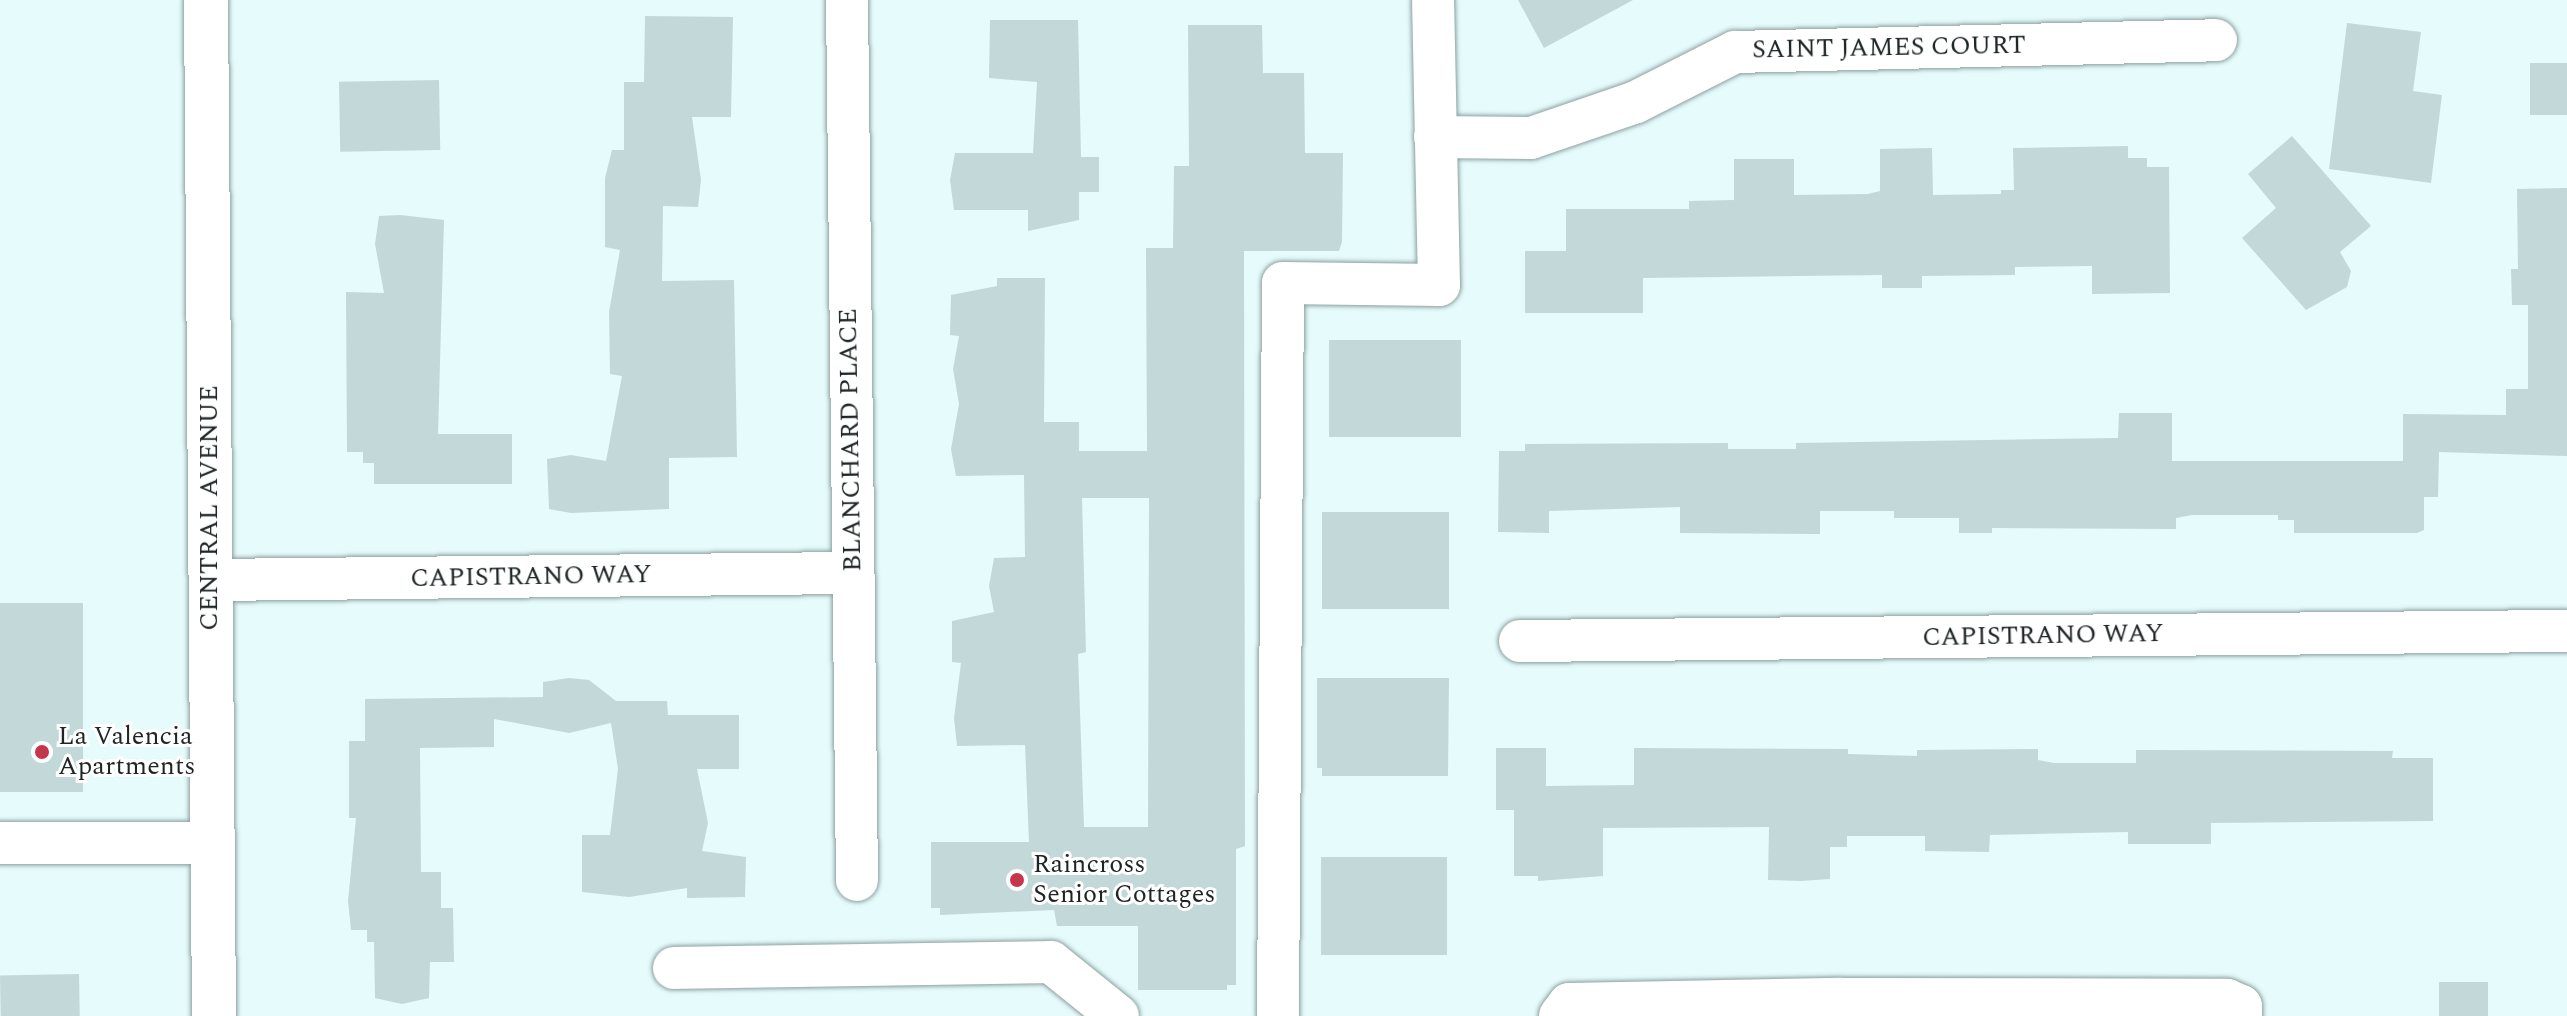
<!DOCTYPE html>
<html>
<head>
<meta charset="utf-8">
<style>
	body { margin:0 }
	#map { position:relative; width:2567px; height:1016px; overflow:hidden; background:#e6fbfb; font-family:Spectral,serif }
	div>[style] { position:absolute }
	.building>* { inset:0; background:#c3d8d8; transform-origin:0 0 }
	.roads { filter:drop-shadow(0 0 2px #8ca0a0) drop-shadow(0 0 2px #8ca0a0) }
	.minor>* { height:42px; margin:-21px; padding:0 21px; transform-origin:21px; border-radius:21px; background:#fff }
	.major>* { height:44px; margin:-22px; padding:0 22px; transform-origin:22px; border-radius:22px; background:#fff }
	.dots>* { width:22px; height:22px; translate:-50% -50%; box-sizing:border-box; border:4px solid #fff; border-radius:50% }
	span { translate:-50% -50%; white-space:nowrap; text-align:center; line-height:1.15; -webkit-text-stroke:6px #fff; paint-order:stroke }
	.street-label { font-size:26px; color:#1e2526 }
	.poi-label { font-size:26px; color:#1e2526 }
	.left { translate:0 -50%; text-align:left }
</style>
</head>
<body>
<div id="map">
	<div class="building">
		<i style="clip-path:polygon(1518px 0,1633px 0,1544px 48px)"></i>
		<i style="clip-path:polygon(645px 16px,733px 17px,731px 117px,692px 117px,701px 180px,698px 207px,663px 206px,662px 281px,734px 280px,737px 457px,669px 458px,669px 509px,571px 513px,549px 509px,547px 459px,571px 455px,606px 461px,622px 376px,610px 374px,609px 312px,620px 250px,605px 247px,605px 178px,612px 150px,624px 150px,624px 82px,644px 82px)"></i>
		<i style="clip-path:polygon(990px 20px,1078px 20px,1081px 157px,1099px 157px,1099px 192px,1079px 192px,1079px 220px,1028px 231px,1028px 210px,954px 210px,950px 180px,955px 153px,1033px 153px,1037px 82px,989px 78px)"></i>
		<i style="clip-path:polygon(2347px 23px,2421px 32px,2413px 91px,2442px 95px,2431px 183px,2329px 169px)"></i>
		<i style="clip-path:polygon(evenodd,1188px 25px,1262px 25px,1263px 73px,1304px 73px,1305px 153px,1343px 153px,1342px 242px,1339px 251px,1244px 251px,1245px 846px,1236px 849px,1236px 985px,1227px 985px,1227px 990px,1138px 990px,1138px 926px,1057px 926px,1054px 910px,940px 915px,940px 908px,931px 908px,931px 842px,1029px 842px,1025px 745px,957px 746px,954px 718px,961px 663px,952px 662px,952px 621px,994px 612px,989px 586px,994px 558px,1025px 557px,1024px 475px,956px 476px,951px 449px,959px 404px,953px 369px,959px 336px,950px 335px,951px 295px,997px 286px,997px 278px,1045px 278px,1044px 422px,1079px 422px,1079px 451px,1147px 451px,1146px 248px,1173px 248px,1174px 166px,1189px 166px,1188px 25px,1082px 498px,1149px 498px,1148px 827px,1084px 827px,1078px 654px,1086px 652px,1082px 498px)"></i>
		<i style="left:2567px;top:63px;width:52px;height:37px;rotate:90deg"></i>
		<i style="left:439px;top:80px;width:70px;height:100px;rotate:89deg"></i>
		<i style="clip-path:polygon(2292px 136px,2371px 226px,2340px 252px,2351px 271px,2347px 287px,2306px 310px,2242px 238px,2276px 208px,2248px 174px)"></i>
		<i style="clip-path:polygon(2128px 146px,2128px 158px,2147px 158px,2147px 167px,2169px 167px,2170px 293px,2092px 294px,2092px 266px,2015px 267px,2015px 275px,1922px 276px,1922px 288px,1882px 288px,1882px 275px,1643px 278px,1643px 313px,1525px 313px,1525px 251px,1566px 251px,1566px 209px,1689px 209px,1689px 201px,1734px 200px,1734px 159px,1794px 159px,1794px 195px,1868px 194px,1880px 191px,1880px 149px,1932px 148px,1933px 195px,2001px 194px,2001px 190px,2014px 190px,2013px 148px)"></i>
		<i style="clip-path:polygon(2567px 188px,2567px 456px,2439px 452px,2438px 497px,2424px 497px,2424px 530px,2417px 533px,2294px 533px,2294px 520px,2278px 520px,2278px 515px,2192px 515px,2176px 518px,2176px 529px,1992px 528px,1992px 533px,1959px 533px,1959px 518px,1894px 518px,1894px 511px,1820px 511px,1820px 534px,1680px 533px,1680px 507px,1549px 511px,1549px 533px,1498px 532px,1499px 451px,1525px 451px,1525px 444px,1728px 443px,1728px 449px,1796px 449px,1796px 443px,2118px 438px,2119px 413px,2172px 413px,2172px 461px,2403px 461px,2403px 414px,2506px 415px,2506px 389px,2528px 389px,2528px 305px,2512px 305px,2511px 269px,2518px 269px,2517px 189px)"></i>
		<i style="clip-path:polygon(400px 215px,444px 220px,438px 434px,512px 434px,512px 484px,374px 484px,374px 463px,363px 463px,363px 452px,347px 452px,346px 292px,384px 293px,375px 244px,379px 216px)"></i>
		<i style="left:1329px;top:340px;width:132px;height:97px"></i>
		<i style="left:1322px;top:512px;width:127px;height:97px"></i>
		<i style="left:0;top:603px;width:83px;height:189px"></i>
		<i style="clip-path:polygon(569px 678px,589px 680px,616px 701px,667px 701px,668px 715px,739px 715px,739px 769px,697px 769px,708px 823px,702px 851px,746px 857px,745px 897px,687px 898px,687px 888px,629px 897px,582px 892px,582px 835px,610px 835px,618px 769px,611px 723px,569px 733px,494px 719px,494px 747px,420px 748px,421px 872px,441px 872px,441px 908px,453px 908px,454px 962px,430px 962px,429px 998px,402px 1004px,375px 998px,374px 942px,367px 942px,367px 930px,351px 930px,348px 901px,356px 818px,349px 818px,349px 741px,365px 741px,365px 699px,543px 697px,543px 682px)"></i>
		<i style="clip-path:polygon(1317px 678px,1449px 678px,1448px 776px,1322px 776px,1322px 768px,1317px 768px)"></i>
		<i style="clip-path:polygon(1496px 748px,1546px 748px,1546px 786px,1634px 785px,1634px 748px,1848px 749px,1848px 754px,1917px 756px,1917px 750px,2038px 749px,2038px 760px,2054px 763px,2136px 763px,2136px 750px,2393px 751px,2392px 758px,2433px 758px,2433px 821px,2211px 823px,2211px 844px,2128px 844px,2128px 832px,1990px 835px,1989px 852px,1925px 851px,1925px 836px,1847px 836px,1847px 847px,1830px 847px,1830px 879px,1801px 881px,1768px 880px,1769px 827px,1603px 828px,1603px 876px,1538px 881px,1538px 876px,1514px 876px,1514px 810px,1496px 810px)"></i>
		<i style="left:1321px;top:857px;width:126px;height:98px"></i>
		<i style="left:79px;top:974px;width:42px;height:79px;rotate:89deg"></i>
		<i style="left:2439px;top:982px;width:49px;height:34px"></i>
	</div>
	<div class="roads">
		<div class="minor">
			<i style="left:847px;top:0;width:880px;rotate:89.35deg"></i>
			<i style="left:1435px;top:137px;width:96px;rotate:0.6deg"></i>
			<i style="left:1531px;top:138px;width:111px;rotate:-18.9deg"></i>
			<i style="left:1636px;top:102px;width:111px;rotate:-26.8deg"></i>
			<i style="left:1735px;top:52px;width:481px;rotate:-1.4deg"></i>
			<i style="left:211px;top:580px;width:641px;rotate:-0.63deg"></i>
			<i style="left:1520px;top:641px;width:1047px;rotate:-0.55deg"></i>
			<i style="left:0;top:843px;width:213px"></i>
			<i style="left:674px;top:968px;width:377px;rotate:-0.9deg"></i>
			<i style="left:1051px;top:962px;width:86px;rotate:38.9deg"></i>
			<i style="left:1278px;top:1016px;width:733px;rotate:-89.61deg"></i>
			<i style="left:1283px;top:283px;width:156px;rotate:0.7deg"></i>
			<i style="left:1439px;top:285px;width:285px;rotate:-91.2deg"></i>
			<i style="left:1560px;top:1016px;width:15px;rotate:-53deg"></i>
			<i style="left:1569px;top:1004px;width:272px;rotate:-1.1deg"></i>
			<i style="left:1841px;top:999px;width:386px;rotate:0.1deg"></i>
			<i style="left:2227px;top:1000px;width:15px;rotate:23deg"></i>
			<i style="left:2241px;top:1006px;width:10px;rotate:90deg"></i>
		</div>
		<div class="major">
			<i style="left:206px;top:0;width:1016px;rotate:89.55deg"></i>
		</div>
	</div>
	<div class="dots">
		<i style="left:42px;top:752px;background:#c6364a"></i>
		<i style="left:1017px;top:880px;background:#c6364a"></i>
	</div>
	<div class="street-label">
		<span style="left:1889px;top:48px;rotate:-1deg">SAINT JAMES COURT</span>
		<span style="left:851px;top:440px;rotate:-91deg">BLANCHARD PLACE</span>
		<span style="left:210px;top:508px;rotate:-90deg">CENTRAL AVENUE</span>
		<span style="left:531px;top:577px;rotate:-1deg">CAPISTRANO WAY</span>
		<span style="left:2043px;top:636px;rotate:-1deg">CAPISTRANO WAY</span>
	</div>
	<div class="poi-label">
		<span class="left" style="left:58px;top:752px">La Valencia<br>Apartments</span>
		<span class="left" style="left:1033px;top:880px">Raincross<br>Senior Cottages</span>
	</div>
</div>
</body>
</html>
